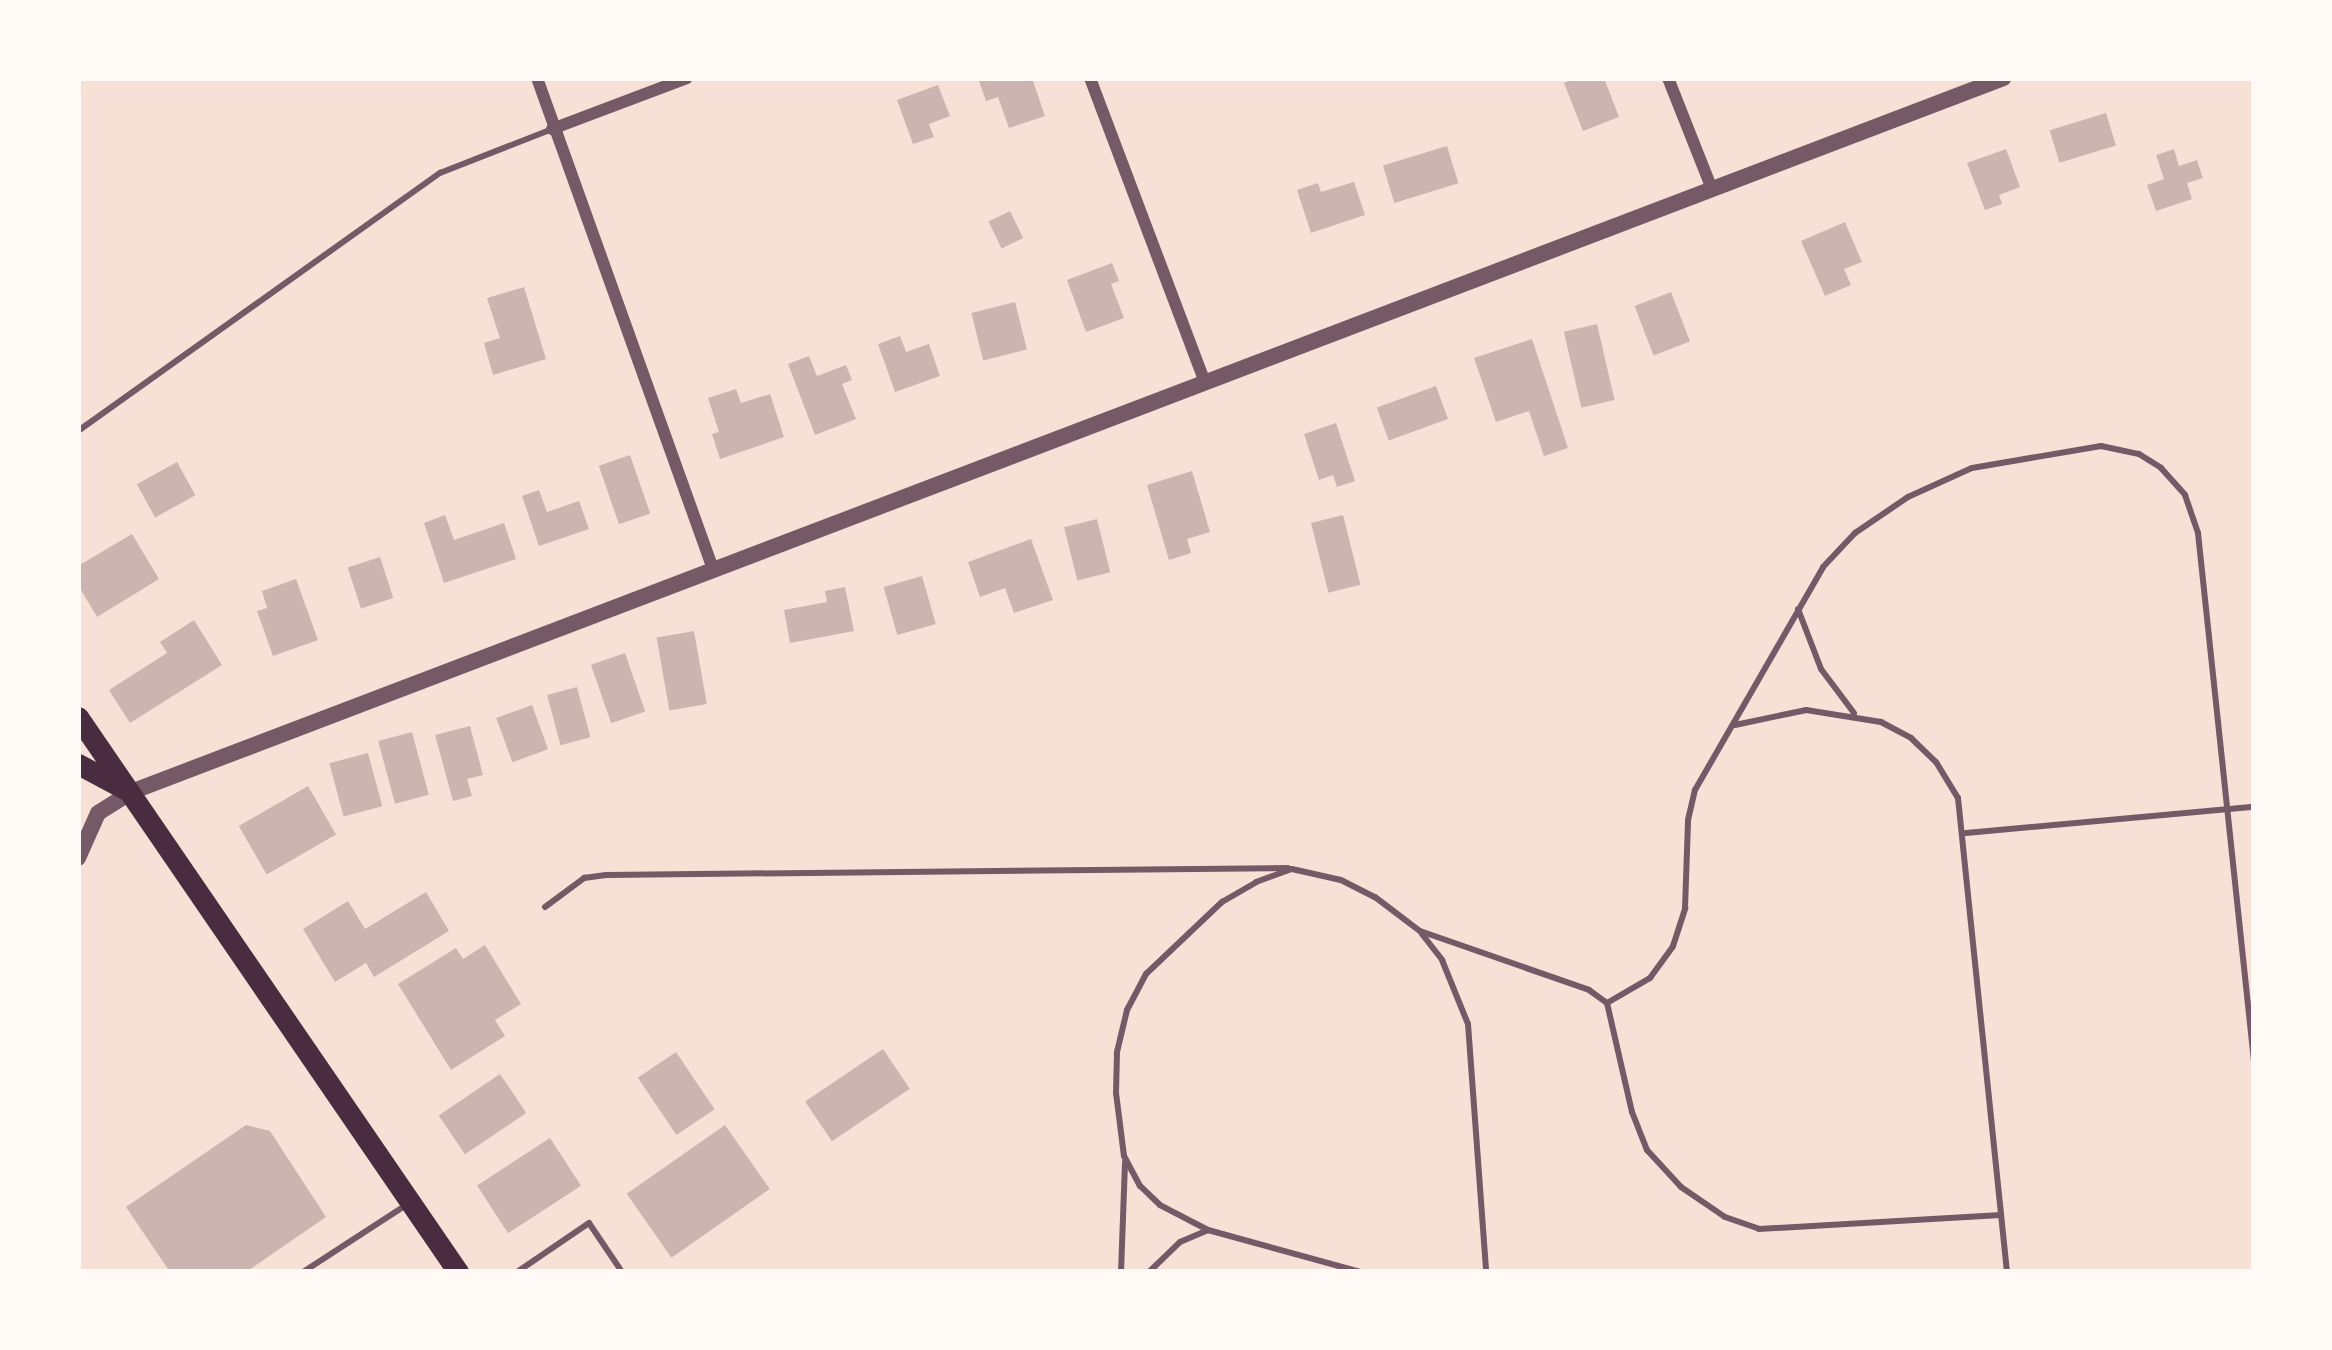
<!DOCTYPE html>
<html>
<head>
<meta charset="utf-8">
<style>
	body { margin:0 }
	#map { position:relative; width:2332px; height:1350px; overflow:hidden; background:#f7e1d7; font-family:"Work Sans",sans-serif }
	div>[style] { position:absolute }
	.building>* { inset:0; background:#ccb4b1; transform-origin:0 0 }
	.service>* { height:6px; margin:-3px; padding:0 3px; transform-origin:3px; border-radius:3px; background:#755966 }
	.minor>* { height:12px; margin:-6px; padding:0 6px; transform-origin:6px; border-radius:6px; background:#755966 }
	.tertiary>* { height:16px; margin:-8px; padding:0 8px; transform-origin:8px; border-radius:8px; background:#755966 }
	.primary>* { height:21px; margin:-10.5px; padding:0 10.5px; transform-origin:10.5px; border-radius:10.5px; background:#4a2c40 }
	span { translate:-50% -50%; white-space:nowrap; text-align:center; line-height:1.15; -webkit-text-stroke:9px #fffaf5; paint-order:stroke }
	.frame { position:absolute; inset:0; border:81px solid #fffaf5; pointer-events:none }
</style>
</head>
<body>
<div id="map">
	<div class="building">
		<i style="clip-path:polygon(978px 78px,1032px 78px,1045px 116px,1009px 128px,998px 97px,986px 101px)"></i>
		<i style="clip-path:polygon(1577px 78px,1604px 78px,1619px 117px,1583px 131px,1564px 83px)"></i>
		<i style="clip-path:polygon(938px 85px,950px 116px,929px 124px,934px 137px,913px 144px,897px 100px)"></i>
		<i style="left:2106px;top:113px;width:34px;height:59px;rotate:73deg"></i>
		<i style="left:1447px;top:146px;width:39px;height:67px;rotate:73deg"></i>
		<i style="clip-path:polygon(2006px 149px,2020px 187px,1999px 195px,2002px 204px,1985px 210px,1967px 163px)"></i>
		<i style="clip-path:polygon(2174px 149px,2179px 166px,2197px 160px,2203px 178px,2187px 183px,2192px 199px,2156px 211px,2147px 185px,2164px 179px,2156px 155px)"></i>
		<i style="clip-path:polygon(1354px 182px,1365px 215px,1311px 233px,1297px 190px,1318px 183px,1321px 192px)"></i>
		<i style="left:1010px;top:211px;width:30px;height:24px;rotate:64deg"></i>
		<i style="clip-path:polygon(1845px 222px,1862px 262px,1844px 269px,1851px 285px,1825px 296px,1801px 241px)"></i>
		<i style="clip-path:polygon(1112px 263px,1119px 281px,1111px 284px,1124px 318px,1086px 332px,1067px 280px)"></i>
		<i style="clip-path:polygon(524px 287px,546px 359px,493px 375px,484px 343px,500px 338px,487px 298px)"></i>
		<i style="left:1671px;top:292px;width:53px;height:39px;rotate:69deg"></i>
		<i style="left:1015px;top:302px;width:49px;height:45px;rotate:76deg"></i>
		<i style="left:1597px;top:324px;width:78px;height:34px;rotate:77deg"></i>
		<i style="clip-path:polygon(900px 336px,906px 352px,929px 344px,940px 376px,895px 392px,878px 344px)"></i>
		<i style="clip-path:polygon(1532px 339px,1568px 448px,1544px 456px,1529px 411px,1496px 422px,1474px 358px)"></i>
		<i style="clip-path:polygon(809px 356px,817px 376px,846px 365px,852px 380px,842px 384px,856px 419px,815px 435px,788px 364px)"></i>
		<i style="left:1436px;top:386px;width:35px;height:63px;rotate:70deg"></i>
		<i style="clip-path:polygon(736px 389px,741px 403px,770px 394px,784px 437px,720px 459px,712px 434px,719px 432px,708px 398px)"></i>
		<i style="clip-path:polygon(1336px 423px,1355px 481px,1337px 487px,1333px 475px,1319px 480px,1304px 434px)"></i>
		<i style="left:630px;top:455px;width:62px;height:33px;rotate:71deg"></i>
		<i style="left:177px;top:462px;width:38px;height:46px;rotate:61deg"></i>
		<i style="clip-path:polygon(1192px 471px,1210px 532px,1187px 539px,1191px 553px,1169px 560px,1147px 485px)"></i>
		<i style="clip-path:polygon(539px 490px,547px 512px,579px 501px,589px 529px,539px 546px,522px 496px)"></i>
		<i style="clip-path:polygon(445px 515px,454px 540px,504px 523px,516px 559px,444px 583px,424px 523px)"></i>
		<i style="left:1343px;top:515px;width:72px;height:33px;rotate:76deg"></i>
		<i style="left:1097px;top:519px;width:55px;height:34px;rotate:76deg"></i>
		<i style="clip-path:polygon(132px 534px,159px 579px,97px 617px,78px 585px,78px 566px)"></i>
		<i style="clip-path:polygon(1031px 539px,1053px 600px,1014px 613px,1005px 588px,980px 597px,968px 562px)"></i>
		<i style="left:380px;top:557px;width:43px;height:34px;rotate:72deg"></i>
		<i style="left:922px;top:576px;width:50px;height:40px;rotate:74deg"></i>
		<i style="clip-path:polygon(296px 579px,318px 640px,273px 656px,257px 611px,267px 608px,262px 591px)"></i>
		<i style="clip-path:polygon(845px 587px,854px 631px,790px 643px,784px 610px,827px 602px,825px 591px)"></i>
		<i style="clip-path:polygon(194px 620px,222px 665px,130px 723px,109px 690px,167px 653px,160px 642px)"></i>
		<i style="left:694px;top:631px;width:74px;height:38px;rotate:80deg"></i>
		<i style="left:625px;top:653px;width:62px;height:36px;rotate:71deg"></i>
		<i style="left:577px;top:687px;width:52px;height:31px;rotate:75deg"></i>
		<i style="left:532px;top:705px;width:47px;height:38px;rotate:70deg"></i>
		<i style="clip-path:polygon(470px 726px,483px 775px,467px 779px,472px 796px,453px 801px,435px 735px)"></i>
		<i style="left:412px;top:732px;width:65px;height:35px;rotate:75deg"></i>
		<i style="left:368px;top:753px;width:55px;height:40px;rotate:75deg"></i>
		<i style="left:308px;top:786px;width:56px;height:80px;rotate:60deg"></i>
		<i style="clip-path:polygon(426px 892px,449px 931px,374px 977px,366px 963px,335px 982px,303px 929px,348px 901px,365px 929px)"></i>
		<i style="clip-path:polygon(485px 945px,521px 1004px,495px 1020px,505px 1036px,451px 1070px,398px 984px,456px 948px,463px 959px)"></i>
		<i style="left:883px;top:1049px;width:48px;height:94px;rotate:56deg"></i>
		<i style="left:676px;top:1052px;width:69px;height:46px;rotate:56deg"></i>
		<i style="left:500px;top:1074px;width:47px;height:74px;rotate:56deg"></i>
		<i style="clip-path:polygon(246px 1125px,270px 1131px,326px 1217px,246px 1272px,170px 1272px,126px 1207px)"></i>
		<i style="left:725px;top:1125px;width:78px;height:120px;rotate:55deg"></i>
		<i style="left:550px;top:1138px;width:57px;height:87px;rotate:57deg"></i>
	</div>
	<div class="service">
		<i style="left:78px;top:79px;width:2px;rotate:-27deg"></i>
		<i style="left:78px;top:431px;width:445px;rotate:-35.5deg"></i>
		<i style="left:440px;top:173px;width:120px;rotate:-21.4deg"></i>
		<i style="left:1798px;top:609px;width:64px;rotate:69deg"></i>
		<i style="left:1821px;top:669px;width:55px;rotate:53.1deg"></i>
		<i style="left:1735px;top:725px;width:73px;rotate:-11.9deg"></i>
		<i style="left:1806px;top:710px;width:76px;rotate:9.1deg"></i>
		<i style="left:1881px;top:722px;width:34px;rotate:28deg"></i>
		<i style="left:1911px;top:738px;width:35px;rotate:44deg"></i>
		<i style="left:1936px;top:762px;width:42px;rotate:58.6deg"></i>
		<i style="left:1958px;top:798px;width:477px;rotate:84.1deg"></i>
		<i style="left:1966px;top:833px;width:289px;rotate:-5.2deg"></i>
		<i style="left:545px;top:907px;width:49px;rotate:-36.6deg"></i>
		<i style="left:584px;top:878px;width:22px;rotate:-8deg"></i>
		<i style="left:606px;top:875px;width:682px;rotate:-0.59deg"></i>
		<i style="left:1422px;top:934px;width:33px;rotate:52deg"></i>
		<i style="left:1442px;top:960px;width:69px;rotate:67.9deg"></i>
		<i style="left:1468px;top:1024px;width:249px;rotate:85.8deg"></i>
		<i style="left:1607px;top:1003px;width:50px;rotate:-30.2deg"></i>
		<i style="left:1650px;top:978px;width:39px;rotate:-54deg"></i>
		<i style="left:1673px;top:946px;width:40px;rotate:-72deg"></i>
		<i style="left:1685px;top:908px;width:88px;rotate:-88deg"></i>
		<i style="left:1688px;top:820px;width:31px;rotate:-77deg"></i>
		<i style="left:1695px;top:790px;width:257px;rotate:-60.1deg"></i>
		<i style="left:1823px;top:567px;width:47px;rotate:-46.7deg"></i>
		<i style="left:1855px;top:533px;width:64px;rotate:-34.2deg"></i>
		<i style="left:1908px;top:497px;width:70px;rotate:-24.4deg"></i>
		<i style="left:1972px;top:468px;width:131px;rotate:-9.7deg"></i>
		<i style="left:2101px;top:446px;width:39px;rotate:12deg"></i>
		<i style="left:2139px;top:454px;width:26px;rotate:32deg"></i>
		<i style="left:2161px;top:468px;width:36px;rotate:48deg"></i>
		<i style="left:2185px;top:495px;width:40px;rotate:71.1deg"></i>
		<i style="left:2198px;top:533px;width:531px;rotate:83.95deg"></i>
		<i style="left:1607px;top:1003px;width:112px;rotate:77.1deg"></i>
		<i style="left:1632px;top:1112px;width:41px;rotate:68.5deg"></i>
		<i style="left:1647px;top:1150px;width:50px;rotate:47.4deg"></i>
		<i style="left:1681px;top:1187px;width:53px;rotate:34.3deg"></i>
		<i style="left:1725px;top:1217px;width:36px;rotate:19deg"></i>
		<i style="left:1759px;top:1229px;width:242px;rotate:-3.3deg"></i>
		<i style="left:1208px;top:1230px;width:54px;rotate:-152.5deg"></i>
		<i style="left:1160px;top:1205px;width:28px;rotate:-136deg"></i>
		<i style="left:1140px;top:1186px;width:34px;rotate:-118deg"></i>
		<i style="left:1124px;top:1156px;width:64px;rotate:-97.2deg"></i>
		<i style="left:1116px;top:1093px;width:41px;rotate:-88.6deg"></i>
		<i style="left:1117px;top:1052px;width:43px;rotate:-76.6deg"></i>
		<i style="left:1127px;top:1010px;width:41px;rotate:-62.2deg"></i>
		<i style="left:1146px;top:974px;width:105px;rotate:-43.5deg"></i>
		<i style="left:1222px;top:902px;width:39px;rotate:-30deg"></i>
		<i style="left:1256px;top:882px;width:38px;rotate:-20deg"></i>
		<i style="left:1292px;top:869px;width:50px;rotate:12.7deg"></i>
		<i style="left:1341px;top:880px;width:38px;rotate:27deg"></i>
		<i style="left:1375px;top:897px;width:56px;rotate:37.1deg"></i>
		<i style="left:1420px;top:931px;width:179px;rotate:19.2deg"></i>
		<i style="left:1589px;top:990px;width:22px;rotate:36deg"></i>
		<i style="left:303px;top:1272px;width:123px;rotate:-33deg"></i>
		<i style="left:517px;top:1272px;width:87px;rotate:-34.2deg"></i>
		<i style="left:589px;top:1223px;width:59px;rotate:56deg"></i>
		<i style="left:1121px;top:1272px;width:110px;rotate:-87.9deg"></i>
		<i style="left:1149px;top:1272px;width:43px;rotate:-44.1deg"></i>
		<i style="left:1180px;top:1242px;width:30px;rotate:-23deg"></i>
		<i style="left:1208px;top:1230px;width:159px;rotate:15.4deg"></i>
	</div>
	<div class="minor">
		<i style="left:537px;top:78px;width:522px;rotate:70.28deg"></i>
		<i style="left:1090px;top:78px;width:325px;rotate:69.3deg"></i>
		<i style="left:1668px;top:78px;width:119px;rotate:68.4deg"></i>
		<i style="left:552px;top:129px;width:144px;rotate:-20.7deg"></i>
	</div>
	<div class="tertiary">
		<i style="left:78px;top:858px;width:49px;rotate:-66deg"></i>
		<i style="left:98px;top:813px;width:39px;rotate:-32deg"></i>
		<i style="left:131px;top:792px;width:2004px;rotate:-20.87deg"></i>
	</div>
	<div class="primary">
		<i style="left:78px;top:717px;width:673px;rotate:55.6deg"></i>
		<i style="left:78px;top:764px;width:53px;rotate:28deg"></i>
	</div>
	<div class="frame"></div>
</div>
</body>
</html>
